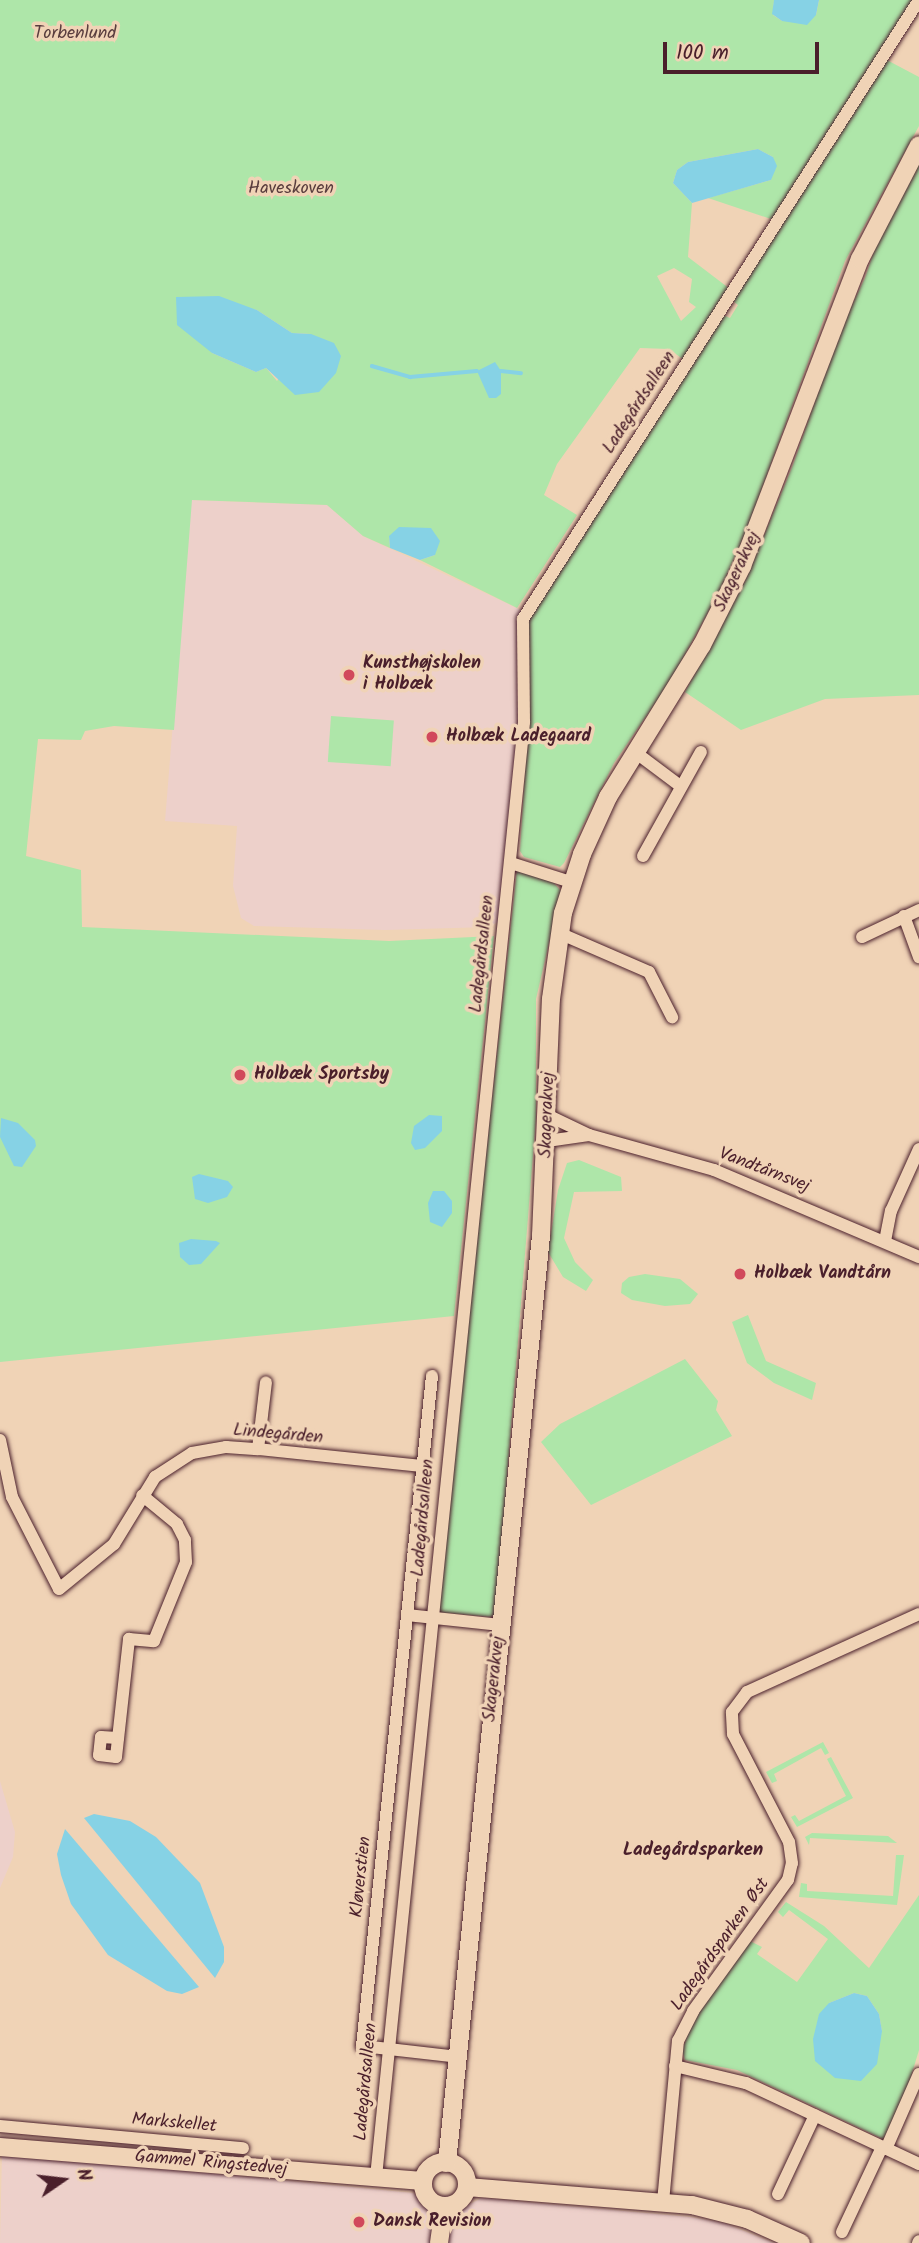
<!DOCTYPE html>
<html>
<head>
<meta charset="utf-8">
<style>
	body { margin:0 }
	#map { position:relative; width:919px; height:2243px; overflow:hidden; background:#f0d3b6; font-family:Kalam,sans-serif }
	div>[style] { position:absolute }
	.built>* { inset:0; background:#edd0ca }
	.green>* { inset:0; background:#aee6a9; transform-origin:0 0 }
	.water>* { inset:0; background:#86d2e5 }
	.stream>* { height:3.5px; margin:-1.75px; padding:0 1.75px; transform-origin:1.75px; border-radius:1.75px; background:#86d2e5 }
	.roads { filter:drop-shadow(0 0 2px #4a1f2b) drop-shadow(0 0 2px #4a1f2b) }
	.street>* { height:12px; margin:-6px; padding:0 6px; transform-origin:6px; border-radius:6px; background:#f0d3b6 }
	.secondary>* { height:18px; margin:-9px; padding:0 9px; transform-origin:9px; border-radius:9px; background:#f0d3b6 }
	.secondary>.ring { margin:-9px; padding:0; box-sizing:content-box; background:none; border:18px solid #f0d3b6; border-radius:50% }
	.dots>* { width:19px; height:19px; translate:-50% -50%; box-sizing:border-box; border:4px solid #f0d3b6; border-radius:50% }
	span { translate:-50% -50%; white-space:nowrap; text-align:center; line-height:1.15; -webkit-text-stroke:7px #f0d3b6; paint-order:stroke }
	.park-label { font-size:18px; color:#593d3e }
	.street-label { font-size:18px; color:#4a1f2b }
	.poi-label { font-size:18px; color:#4a1f2b; font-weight:700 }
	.left { translate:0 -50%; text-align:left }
	.neighbourhood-label { font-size:19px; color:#4a1f2b; font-weight:700 }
	.north { position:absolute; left:28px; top:2145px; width:70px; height:70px; -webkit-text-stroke:5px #f0d3b6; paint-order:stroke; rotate:76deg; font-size:19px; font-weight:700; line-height:28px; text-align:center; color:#4a1f2b }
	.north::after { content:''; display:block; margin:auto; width:24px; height:32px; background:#4a1f2b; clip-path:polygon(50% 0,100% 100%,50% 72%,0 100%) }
	.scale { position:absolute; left:663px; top:42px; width:156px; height:32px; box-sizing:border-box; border:4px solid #4a1f2b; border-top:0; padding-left:9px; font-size:21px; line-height:24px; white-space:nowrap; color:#4a1f2b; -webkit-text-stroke:5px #f0d3b6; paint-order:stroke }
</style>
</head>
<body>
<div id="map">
	<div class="built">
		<i style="clip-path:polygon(191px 500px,327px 505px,363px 536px,521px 610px,521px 722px,498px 922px,489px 927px,385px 930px,254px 926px,241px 918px,233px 886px,237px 826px,165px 821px)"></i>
		<i style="clip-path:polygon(0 1781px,15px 1832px,13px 1857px,0 1888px)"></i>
		<i style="clip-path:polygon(2px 2153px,413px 2193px,432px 2210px,452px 2213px,482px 2198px,690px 2217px,724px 2223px,774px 2243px,0 2243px)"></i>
	</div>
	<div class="green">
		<i style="clip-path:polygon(evenodd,0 0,774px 0,773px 15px,782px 21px,816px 15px,819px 0,914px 0,774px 220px,708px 198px,771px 180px,773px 157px,758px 149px,688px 162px,677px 170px,673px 183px,692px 203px,688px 257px,730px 289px,684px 360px,669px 349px,640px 348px,557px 464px,544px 495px,577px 515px,517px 608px,420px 560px,435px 555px,389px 536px,390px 548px,363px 536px,327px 505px,192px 500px,174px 730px,114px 726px,85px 731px,81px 740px,38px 739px,26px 856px,81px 870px,82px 927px,389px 941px,494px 936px,454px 1316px,0 1362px,0 0,674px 268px,692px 279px,689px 302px,696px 307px,681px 321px,657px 276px,674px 268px,0 0,177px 298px,257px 310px,292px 333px,311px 334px,277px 381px,266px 368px,256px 372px,212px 353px,177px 298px)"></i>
		<i style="clip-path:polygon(885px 59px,919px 77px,919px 126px,845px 261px,746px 532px,719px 592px,671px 680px,614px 763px,564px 863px,560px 867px,524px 857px,520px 851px,526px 753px,524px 634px,532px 611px,723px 315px,730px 318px,738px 305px,732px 300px)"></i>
		<i style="clip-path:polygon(919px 160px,919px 695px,825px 699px,741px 730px,685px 692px,746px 579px,793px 465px,839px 332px,865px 278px,879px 236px)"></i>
		<i style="left:331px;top:716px;width:63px;height:46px;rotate:4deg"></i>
		<i style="clip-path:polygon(517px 869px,552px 881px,561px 891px,536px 999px,536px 1118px,496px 1613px,491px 1617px,436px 1612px)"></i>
		<i style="clip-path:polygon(579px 1160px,621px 1177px,622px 1191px,574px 1192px,564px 1238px,575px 1262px,593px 1280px,586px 1291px,563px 1277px,548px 1252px,558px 1190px,567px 1163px)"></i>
		<i style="clip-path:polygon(645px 1274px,680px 1279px,698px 1294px,690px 1304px,665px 1306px,632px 1300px,621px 1293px,622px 1283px,629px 1277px)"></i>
		<i style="clip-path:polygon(748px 1315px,766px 1361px,816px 1383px,812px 1400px,774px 1383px,747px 1363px,732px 1322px)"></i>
		<i style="clip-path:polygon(685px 1359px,718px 1401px,716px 1410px,732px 1436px,591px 1505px,541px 1442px,560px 1424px)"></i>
		<i style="clip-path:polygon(823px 1742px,829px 1753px,825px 1755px,821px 1748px,774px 1774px,777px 1781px,772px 1783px,766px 1772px)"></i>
		<i style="clip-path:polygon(831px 1757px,853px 1798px,797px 1827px,791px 1817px,795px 1815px,799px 1821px,846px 1796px,827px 1759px)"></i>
		<i style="clip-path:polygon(812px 1833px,888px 1836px,897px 1843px,810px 1838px,809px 1845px,805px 1837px)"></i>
		<i style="clip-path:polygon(896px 1855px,904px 1855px,897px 1905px,799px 1897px,801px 1883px,807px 1884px,807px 1891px,893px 1896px)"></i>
		<i style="clip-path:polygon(evenodd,919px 1895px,919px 2050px,903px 2103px,883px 2139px,737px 2070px,685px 2060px,682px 2050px,694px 2019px,750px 1941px,762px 1947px,757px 1954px,797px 1982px,828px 1939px,789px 1910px,783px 1917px,778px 1912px,786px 1902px,824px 1926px,869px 1968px,919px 1895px,854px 1993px,867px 1996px,879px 2014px,882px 2031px,829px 2003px,854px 1993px)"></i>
	</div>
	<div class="water">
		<i style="clip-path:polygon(774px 0,819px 0,816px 15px,807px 25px,782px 21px,772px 14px)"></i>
		<i style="clip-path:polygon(758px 149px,773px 157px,777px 166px,771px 180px,692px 203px,673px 183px,677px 170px,688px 162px)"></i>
		<i style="clip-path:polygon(219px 296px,257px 310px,292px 333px,311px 334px,334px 343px,341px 356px,336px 373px,319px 392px,295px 395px,266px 368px,256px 372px,212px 353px,177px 325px,176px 297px)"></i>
		<i style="clip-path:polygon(495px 362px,501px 371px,501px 394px,496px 398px,489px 398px,477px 371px)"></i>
		<i style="clip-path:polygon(399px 527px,431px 528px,440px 541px,435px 555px,420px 560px,390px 548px,389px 536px)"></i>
		<i style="clip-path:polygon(429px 1115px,442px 1116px,442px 1131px,425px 1148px,415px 1150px,411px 1143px,414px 1126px)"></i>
		<i style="clip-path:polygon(1px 1118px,18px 1123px,35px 1140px,36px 1146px,22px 1167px,14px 1166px,0 1137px)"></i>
		<i style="clip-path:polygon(199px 1174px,228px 1181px,233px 1187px,227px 1197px,208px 1203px,195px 1199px,192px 1177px)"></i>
		<i style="clip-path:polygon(433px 1191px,444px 1191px,452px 1201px,452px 1213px,442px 1227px,430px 1222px,428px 1203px)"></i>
		<i style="clip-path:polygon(191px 1239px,216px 1241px,220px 1243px,201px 1264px,189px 1265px,180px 1257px,179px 1243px)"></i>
		<i style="clip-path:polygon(94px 1814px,130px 1821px,156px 1837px,200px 1883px,224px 1947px,224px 1962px,215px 1978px,84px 1818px)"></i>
		<i style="clip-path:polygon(65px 1829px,199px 1987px,182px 1994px,167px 1991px,108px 1955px,71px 1904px,61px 1875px,57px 1854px)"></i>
		<i style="clip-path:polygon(854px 1993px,867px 1996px,879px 2014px,882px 2031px,877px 2064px,861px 2081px,835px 2078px,815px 2061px,813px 2039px,819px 2014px,829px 2003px)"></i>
	</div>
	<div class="stream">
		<i style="left:372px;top:366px;width:40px;rotate:16deg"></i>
		<i style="left:410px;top:377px;width:67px;rotate:-5.1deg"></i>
		<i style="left:501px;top:371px;width:20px;rotate:6deg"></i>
	</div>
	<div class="roads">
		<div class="street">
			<i style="left:635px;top:752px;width:55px;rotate:36.9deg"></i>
			<i style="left:643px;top:856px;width:119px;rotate:-60.9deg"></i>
			<i style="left:511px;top:863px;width:63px;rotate:17.6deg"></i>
			<i style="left:904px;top:916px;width:44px;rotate:69.9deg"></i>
			<i style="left:559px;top:933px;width:98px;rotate:23.4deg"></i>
			<i style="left:649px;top:972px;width:51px;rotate:62.9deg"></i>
			<i style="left:862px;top:937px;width:63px;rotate:-25.3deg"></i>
			<i style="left:549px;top:1116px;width:44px;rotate:25.4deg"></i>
			<i style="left:589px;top:1135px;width:130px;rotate:15.6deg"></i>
			<i style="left:714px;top:1170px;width:223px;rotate:23deg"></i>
			<i style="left:547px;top:1141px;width:42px;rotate:-8.1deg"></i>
			<i style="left:885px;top:1241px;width:31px;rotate:-79deg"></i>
			<i style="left:891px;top:1211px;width:68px;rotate:-65.7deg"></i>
			<i style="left:432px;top:1376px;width:674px;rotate:95.96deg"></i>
			<i style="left:362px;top:2046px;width:97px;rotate:6.5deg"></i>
			<i style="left:0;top:1440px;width:58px;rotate:78.1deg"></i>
			<i style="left:12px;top:1497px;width:103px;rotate:62.9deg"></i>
			<i style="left:59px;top:1589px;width:71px;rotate:-39.3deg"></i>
			<i style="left:114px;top:1544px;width:79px;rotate:-58.5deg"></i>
			<i style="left:155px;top:1477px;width:44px;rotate:-33deg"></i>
			<i style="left:192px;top:1453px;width:35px;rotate:-10deg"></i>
			<i style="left:226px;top:1447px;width:32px;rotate:4deg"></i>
			<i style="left:258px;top:1449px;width:166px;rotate:5.9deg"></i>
			<i style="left:258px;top:1449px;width:67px;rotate:-83.2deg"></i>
			<i style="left:407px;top:1615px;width:94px;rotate:6.1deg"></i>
			<i style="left:118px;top:1738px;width:17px;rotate:-177deg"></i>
			<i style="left:101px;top:1737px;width:18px;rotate:96deg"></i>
			<i style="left:99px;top:1755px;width:17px;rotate:7deg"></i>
			<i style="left:116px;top:1757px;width:119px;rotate:-83.7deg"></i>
			<i style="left:129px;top:1639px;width:25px;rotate:5deg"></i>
			<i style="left:154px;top:1641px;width:85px;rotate:-67.9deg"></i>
			<i style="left:186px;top:1562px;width:22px;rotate:-93deg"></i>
			<i style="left:185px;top:1540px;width:18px;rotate:-117deg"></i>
			<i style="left:177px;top:1524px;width:45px;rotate:-140.4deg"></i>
			<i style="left:675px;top:2066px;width:73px;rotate:13.5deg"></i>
			<i style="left:746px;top:2083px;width:191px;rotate:25.1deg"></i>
			<i style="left:0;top:2126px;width:244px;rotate:5.2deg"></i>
			<i style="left:886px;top:2149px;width:82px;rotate:-66.3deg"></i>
			<i style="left:376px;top:2177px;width:1463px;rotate:-84.19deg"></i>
			<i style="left:524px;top:722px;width:103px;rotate:-90.6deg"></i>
			<i style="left:523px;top:619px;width:735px;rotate:-57.39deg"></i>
			<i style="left:778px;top:2194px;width:87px;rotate:-64.9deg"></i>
			<i style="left:663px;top:2202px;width:162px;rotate:-84.7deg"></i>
			<i style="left:678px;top:2041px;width:34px;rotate:-63deg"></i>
			<i style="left:693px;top:2011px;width:162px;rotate:-54.1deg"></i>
			<i style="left:788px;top:1880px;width:17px;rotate:-77deg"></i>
			<i style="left:792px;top:1863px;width:21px;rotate:-98deg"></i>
			<i style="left:789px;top:1842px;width:122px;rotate:-117.4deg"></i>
			<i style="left:733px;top:1734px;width:22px;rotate:-93deg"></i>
			<i style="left:732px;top:1712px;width:25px;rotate:-53deg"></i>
			<i style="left:747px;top:1692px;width:189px;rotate:-24.4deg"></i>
			<i style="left:842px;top:2232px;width:94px;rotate:-64.8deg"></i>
			<i style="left:918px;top:2243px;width:2px;rotate:-63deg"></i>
		</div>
		<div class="secondary">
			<i style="left:0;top:2147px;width:424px;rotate:4.6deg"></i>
			<i class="ring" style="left:423px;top:2162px;width:26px;height:26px"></i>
			<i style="left:447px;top:2163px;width:932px;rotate:-84.21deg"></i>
			<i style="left:541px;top:1236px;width:237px;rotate:-87.6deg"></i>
			<i style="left:551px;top:999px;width:87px;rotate:-82.1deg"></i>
			<i style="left:563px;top:913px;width:62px;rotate:-72.1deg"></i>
			<i style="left:582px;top:854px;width:63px;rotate:-65.5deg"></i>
			<i style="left:608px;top:797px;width:179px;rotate:-58.3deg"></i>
			<i style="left:702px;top:645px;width:89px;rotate:-63.1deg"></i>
			<i style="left:742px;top:566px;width:329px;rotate:-69deg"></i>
			<i style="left:860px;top:259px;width:128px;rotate:-62.6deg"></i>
			<i style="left:467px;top:2187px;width:226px;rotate:4.6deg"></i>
			<i style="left:692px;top:2205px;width:57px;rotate:14.3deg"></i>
			<i style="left:747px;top:2219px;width:59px;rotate:24deg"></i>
			<i style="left:439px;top:2243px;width:36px;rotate:-82deg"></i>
		</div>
	</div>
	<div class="dots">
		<i style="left:349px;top:675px;background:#d1495b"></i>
		<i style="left:432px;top:737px;background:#d1495b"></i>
		<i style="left:240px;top:1075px;background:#d1495b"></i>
		<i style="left:740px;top:1274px;background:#d1495b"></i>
		<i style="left:359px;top:2222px;background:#d1495b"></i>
	</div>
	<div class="park-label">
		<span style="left:75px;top:34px">Torbenlund</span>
		<span style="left:291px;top:189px">Haveskoven</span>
	</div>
	<div class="street-label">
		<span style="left:640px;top:403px;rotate:-57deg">Ladegårdsalleen</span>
		<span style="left:738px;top:572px;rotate:-65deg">Skagerakvej</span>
		<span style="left:483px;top:954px;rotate:-84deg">Ladegårdsalleen</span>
		<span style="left:548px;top:1115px;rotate:-88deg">Skagerakvej</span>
		<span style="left:764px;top:1171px;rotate:21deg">Vandtårnsvej</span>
		<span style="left:278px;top:1435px;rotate:5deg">Lindegården</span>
		<span style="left:424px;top:1518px;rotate:-85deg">Ladegårdsalleen</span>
		<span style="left:495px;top:1679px;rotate:-84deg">Skagerakvej</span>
		<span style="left:362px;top:1877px;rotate:-84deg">Kløverstien</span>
		<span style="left:721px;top:1945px;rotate:-55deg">Ladegårdsparken Øst</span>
		<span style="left:367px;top:2082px;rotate:-85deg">Ladegårdsalleen</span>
		<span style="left:174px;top:2124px;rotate:5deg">Markskellet</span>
		<span style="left:211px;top:2164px;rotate:5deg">Gammel Ringstedvej</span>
	</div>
	<div class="poi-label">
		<span class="left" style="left:363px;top:675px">Kunsthøjskolen<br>i Holbæk</span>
		<span class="left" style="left:446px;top:737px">Holbæk Ladegaard</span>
		<span class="left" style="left:254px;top:1075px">Holbæk Sportsby</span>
		<span class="left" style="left:754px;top:1274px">Holbæk Vandtårn</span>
		<span class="left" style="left:373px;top:2222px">Dansk Revision</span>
	</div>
	<div class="neighbourhood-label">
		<span style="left:693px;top:1851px">Ladegårdsparken</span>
	</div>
	<div class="north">N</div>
	<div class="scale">100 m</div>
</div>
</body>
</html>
